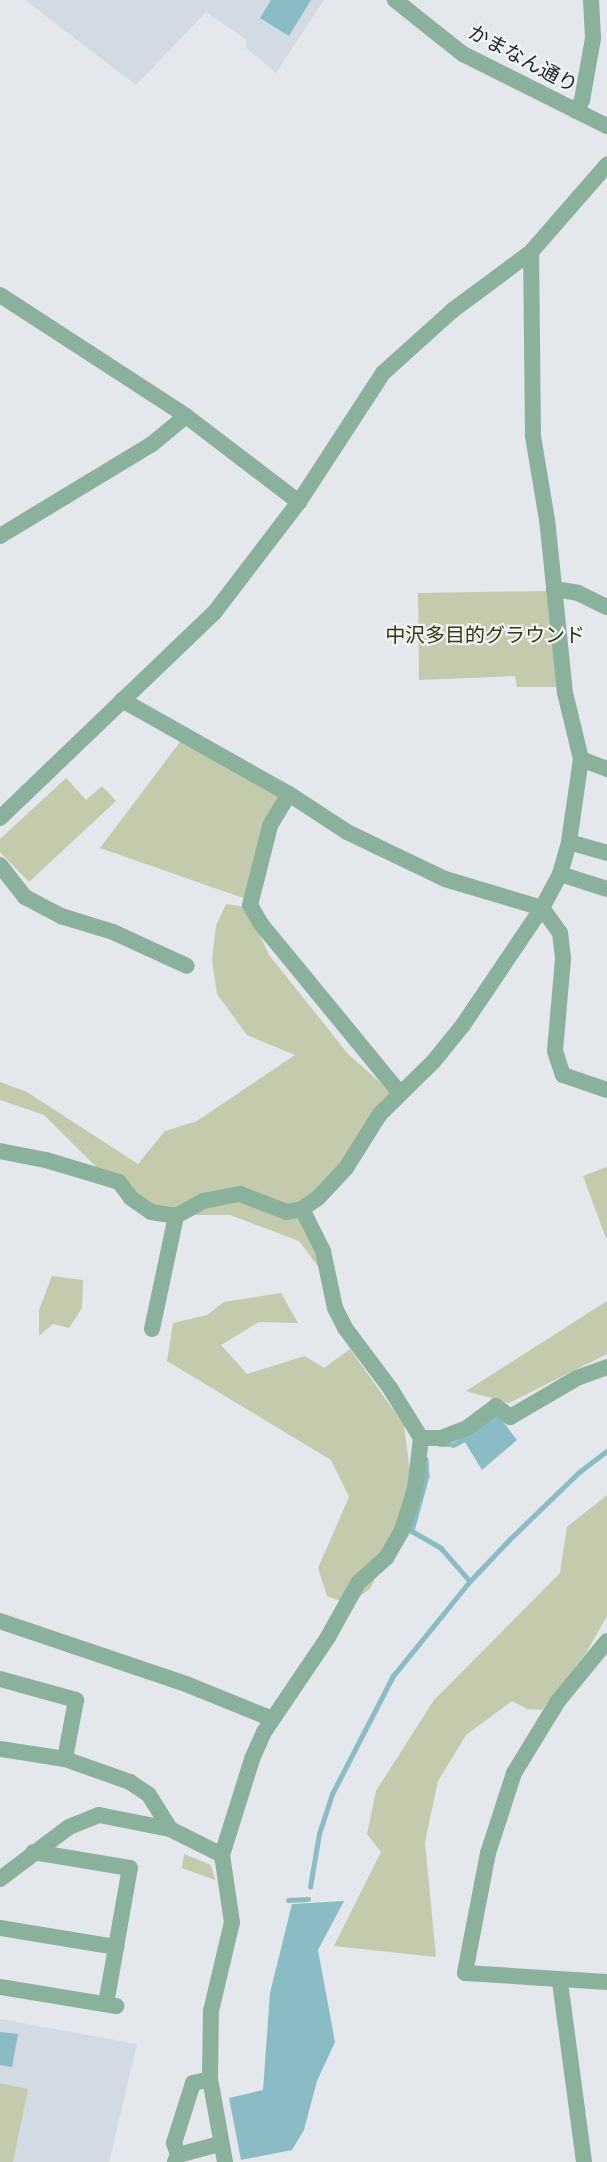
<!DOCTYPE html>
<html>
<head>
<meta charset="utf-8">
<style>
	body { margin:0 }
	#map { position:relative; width:607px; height:2162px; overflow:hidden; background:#e4e7eb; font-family:Rubik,"Noto Sans JP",sans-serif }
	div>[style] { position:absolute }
	.built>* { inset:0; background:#d2dae4 }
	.green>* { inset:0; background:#c4caac }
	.water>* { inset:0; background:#89bcc4 }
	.stream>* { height:4.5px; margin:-2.25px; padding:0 2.25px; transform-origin:2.25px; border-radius:2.25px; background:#89bcc4 }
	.minor>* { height:16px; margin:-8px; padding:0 8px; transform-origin:8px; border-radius:8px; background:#8ab19c }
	span { translate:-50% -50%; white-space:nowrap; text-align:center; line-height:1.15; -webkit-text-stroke:4.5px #f2f5f8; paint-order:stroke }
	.street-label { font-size:20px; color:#232526 }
	.park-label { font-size:20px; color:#34390a }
</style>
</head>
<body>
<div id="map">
	<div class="built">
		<i style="clip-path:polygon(25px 0,324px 0,276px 73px,245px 47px,247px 40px,206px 12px,136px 85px)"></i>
		<i style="clip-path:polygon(0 2019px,137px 2044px,109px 2162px,0 2162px)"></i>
	</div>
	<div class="green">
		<i style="clip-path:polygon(550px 591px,560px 687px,517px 687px,515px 676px,419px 680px,418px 593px)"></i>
		<i style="clip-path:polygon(183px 738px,282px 794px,246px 899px,100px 848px)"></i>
		<i style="clip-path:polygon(66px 778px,86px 800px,102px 786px,116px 801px,29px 882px,0 852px,0 839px)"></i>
		<i style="clip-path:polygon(226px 904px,247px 907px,269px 955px,348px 1054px,392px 1093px,335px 1174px,302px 1204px,323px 1273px,299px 1241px,230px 1215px,145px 1215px,44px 1115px,0 1100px,0 1082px,27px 1092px,138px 1164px,165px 1131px,197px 1121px,295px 1055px,247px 1035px,217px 994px,212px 960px,216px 926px)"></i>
		<i style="clip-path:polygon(607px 1167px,607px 1238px,606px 1238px,583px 1176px)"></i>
		<i style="clip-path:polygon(52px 1276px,83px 1280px,82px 1308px,69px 1328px,53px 1324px,39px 1336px,39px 1310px)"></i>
		<i style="clip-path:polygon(281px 1293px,298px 1323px,259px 1322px,221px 1345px,247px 1374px,305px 1356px,324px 1368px,350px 1349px,404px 1425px,411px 1480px,399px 1529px,370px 1589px,349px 1604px,327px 1596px,318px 1568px,349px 1497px,331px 1460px,167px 1361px,173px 1323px,207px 1315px,224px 1302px)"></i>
		<i style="clip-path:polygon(607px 1301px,607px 1354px,509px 1403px,466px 1391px)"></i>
		<i style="clip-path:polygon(607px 1495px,607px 1616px,586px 1653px,542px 1710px,527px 1709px,512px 1701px,466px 1735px,438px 1781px,425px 1842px,436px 1957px,334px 1946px,381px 1852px,367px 1834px,376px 1791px,434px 1700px,560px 1573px,567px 1527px)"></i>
		<i style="clip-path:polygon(184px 1854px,211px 1865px,215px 1880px,182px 1868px)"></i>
		<i style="clip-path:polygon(0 2083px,28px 2089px,13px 2162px,0 2162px)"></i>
	</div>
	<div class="water">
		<i style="clip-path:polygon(271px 0,311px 0,289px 36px,260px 18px)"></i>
		<i style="clip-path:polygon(495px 1411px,517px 1440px,482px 1470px,460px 1434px)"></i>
		<i style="clip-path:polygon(344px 1901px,318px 1950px,335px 2042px,317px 2081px,304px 2130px,292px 2150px,241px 2160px,229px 2098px,263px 2090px,270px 1993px,292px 1904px)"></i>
		<i style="clip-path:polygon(0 2032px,18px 2034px,12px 2067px,0 2065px)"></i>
	</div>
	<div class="stream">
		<i style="left:440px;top:1445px;width:13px"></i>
		<i style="left:453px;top:1445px;width:17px;rotate:-28deg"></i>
		<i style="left:426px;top:1459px;width:17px;rotate:87deg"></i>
		<i style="left:427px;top:1476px;width:57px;rotate:105.3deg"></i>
		<i style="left:412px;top:1531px;width:34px;rotate:30deg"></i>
		<i style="left:441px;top:1548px;width:44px;rotate:48.7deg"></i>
		<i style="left:310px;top:1887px;width:54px;rotate:-80.4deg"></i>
		<i style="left:319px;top:1834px;width:42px;rotate:-72deg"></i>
		<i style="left:332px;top:1794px;width:133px;rotate:-62.7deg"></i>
		<i style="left:393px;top:1676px;width:122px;rotate:-51deg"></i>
		<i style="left:470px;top:1581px;width:59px;rotate:-46.4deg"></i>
		<i style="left:511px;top:1538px;width:95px;rotate:-44.1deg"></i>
		<i style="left:579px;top:1472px;width:35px;rotate:-37deg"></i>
		<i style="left:288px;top:1900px;width:20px;rotate:-3deg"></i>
	</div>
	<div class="minor">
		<i style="left:395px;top:0;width:87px;rotate:38.5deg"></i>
		<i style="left:463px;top:54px;width:161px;rotate:26.6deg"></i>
		<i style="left:576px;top:111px;width:13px;rotate:-61deg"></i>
		<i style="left:582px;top:100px;width:63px;rotate:-79.9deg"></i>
		<i style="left:593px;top:38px;width:38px;rotate:-93deg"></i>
		<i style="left:0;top:295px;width:222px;rotate:33deg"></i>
		<i style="left:186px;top:416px;width:142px;rotate:37.3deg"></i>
		<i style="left:0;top:536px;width:178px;rotate:-31.2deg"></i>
		<i style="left:152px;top:444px;width:44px;rotate:-39.5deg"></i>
		<i style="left:554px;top:589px;width:24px;rotate:9deg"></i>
		<i style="left:578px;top:593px;width:32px;rotate:26deg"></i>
		<i style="left:122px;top:700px;width:192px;rotate:29.4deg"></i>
		<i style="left:289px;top:794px;width:69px;rotate:33.2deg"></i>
		<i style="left:347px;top:832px;width:109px;rotate:25.6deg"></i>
		<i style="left:445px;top:879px;width:101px;rotate:16.6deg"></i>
		<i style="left:542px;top:908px;width:31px;rotate:54deg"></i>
		<i style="left:560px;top:933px;width:26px;rotate:83deg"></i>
		<i style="left:563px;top:959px;width:92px;rotate:95deg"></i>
		<i style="left:555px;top:1051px;width:25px;rotate:72deg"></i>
		<i style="left:563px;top:1075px;width:46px;rotate:18.8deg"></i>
		<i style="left:581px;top:759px;width:28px;rotate:21deg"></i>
		<i style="left:289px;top:794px;width:37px;rotate:121deg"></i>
		<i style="left:270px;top:826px;width:81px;rotate:104.2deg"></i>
		<i style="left:250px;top:905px;width:22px;rotate:60deg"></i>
		<i style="left:261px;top:924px;width:219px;rotate:50.6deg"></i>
		<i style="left:0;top:818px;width:296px;rotate:-43.8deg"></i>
		<i style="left:214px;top:613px;width:140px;rotate:-52.6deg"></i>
		<i style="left:299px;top:502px;width:154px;rotate:-56.9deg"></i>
		<i style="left:383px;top:373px;width:94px;rotate:-42deg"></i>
		<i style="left:453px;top:310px;width:97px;rotate:-36.6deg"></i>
		<i style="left:531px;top:252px;width:116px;rotate:-48.9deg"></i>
		<i style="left:569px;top:842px;width:40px;rotate:16deg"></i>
		<i style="left:0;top:865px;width:41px;rotate:52deg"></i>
		<i style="left:25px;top:897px;width:41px;rotate:27.8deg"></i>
		<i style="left:61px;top:916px;width:54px;rotate:17.1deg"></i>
		<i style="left:113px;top:932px;width:81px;rotate:24.7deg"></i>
		<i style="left:560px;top:874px;width:49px;rotate:17.7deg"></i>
		<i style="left:0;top:1151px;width:47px;rotate:11.1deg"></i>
		<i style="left:46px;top:1160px;width:76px;rotate:16.8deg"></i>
		<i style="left:119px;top:1182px;width:20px;rotate:53deg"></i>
		<i style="left:131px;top:1198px;width:24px;rotate:35deg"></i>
		<i style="left:151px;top:1212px;width:25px;rotate:9deg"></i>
		<i style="left:176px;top:1216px;width:31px;rotate:-29deg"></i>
		<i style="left:203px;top:1201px;width:38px;rotate:-11deg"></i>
		<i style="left:240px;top:1194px;width:50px;rotate:21deg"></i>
		<i style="left:287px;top:1212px;width:15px;rotate:-11deg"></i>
		<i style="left:302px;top:1209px;width:19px;rotate:-35deg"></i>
		<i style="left:318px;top:1198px;width:41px;rotate:-47deg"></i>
		<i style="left:346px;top:1168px;width:64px;rotate:-57.8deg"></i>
		<i style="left:380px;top:1114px;width:74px;rotate:-44.5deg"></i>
		<i style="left:433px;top:1062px;width:48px;rotate:-51deg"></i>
		<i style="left:463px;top:1025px;width:141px;rotate:-56deg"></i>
		<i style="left:542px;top:908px;width:38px;rotate:-62deg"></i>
		<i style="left:560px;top:874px;width:33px;rotate:-74deg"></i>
		<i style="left:569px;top:842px;width:84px;rotate:-81.8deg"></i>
		<i style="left:581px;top:759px;width:68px;rotate:-103.6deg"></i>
		<i style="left:565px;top:693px;width:174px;rotate:-95.9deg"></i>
		<i style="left:547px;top:520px;width:85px;rotate:-99.5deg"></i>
		<i style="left:533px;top:436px;width:184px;rotate:-90.6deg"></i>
		<i style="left:302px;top:1209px;width:47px;rotate:63.4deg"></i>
		<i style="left:323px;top:1251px;width:58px;rotate:78.1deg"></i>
		<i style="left:335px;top:1308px;width:22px;rotate:63deg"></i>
		<i style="left:345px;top:1328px;width:75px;rotate:53.1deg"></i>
		<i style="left:390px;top:1388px;width:59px;rotate:58.2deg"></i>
		<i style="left:152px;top:1329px;width:116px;rotate:-78deg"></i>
		<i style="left:0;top:1621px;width:196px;rotate:18.7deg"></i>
		<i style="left:186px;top:1684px;width:93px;rotate:22.1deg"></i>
		<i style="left:607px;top:1641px;width:77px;rotate:129.2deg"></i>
		<i style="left:558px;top:1701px;width:84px;rotate:121.4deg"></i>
		<i style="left:514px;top:1773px;width:84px;rotate:108deg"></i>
		<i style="left:488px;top:1853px;width:122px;rotate:100.9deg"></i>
		<i style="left:465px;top:1973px;width:142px;rotate:3.6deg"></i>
		<i style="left:0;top:1679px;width:79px;rotate:15.4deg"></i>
		<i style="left:76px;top:1700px;width:60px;rotate:100.6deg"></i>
		<i style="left:0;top:1749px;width:66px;rotate:8.7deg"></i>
		<i style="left:65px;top:1759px;width:69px;rotate:19.5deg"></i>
		<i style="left:130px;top:1782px;width:23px;rotate:34deg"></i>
		<i style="left:149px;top:1795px;width:40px;rotate:58deg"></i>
		<i style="left:0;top:1879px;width:86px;rotate:-37deg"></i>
		<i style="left:69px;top:1827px;width:32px;rotate:-22deg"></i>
		<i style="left:99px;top:1815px;width:72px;rotate:11.2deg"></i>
		<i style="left:170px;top:1829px;width:58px;rotate:26.6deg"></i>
		<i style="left:0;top:1928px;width:118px;rotate:9.3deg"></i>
		<i style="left:116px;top:1947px;width:80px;rotate:-80deg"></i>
		<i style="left:130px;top:1868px;width:98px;rotate:-170.6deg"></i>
		<i style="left:560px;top:1982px;width:182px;rotate:82.4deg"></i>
		<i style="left:0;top:1987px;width:118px;rotate:9.3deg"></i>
		<i style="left:106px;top:2004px;width:58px;rotate:-80deg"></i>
		<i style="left:178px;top:2155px;width:13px;rotate:-108deg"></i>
		<i style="left:174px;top:2143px;width:63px;rotate:-72.4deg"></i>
		<i style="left:193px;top:2083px;width:17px;rotate:-13deg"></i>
		<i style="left:175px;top:2162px;width:8px;rotate:-67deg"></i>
		<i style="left:178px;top:2155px;width:43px;rotate:-14.7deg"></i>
		<i style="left:225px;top:2162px;width:84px;rotate:-100.2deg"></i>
		<i style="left:210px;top:2079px;width:68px;rotate:-89.2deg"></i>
		<i style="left:211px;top:2011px;width:91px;rotate:-76.7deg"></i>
		<i style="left:232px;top:1922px;width:68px;rotate:-98.5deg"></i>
		<i style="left:222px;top:1855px;width:101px;rotate:-72.6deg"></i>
		<i style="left:252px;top:1759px;width:30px;rotate:-66deg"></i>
		<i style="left:264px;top:1732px;width:115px;rotate:-56deg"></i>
		<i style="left:328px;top:1637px;width:62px;rotate:-60.9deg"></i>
		<i style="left:358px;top:1583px;width:38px;rotate:-42deg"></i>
		<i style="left:386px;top:1558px;width:32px;rotate:-60deg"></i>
		<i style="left:402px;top:1530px;width:43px;rotate:-72.4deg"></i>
		<i style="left:415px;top:1489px;width:51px;rotate:-83.3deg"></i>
		<i style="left:421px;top:1438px;width:20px"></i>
		<i style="left:441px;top:1438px;width:28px;rotate:-21deg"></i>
		<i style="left:467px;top:1428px;width:36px;rotate:-37deg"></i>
		<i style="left:496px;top:1406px;width:18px;rotate:38deg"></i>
		<i style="left:510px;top:1417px;width:78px;rotate:-30.2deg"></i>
		<i style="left:577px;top:1378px;width:32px;rotate:-20deg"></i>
	</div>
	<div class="street-label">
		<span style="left:523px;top:59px;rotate:28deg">かまなん通り</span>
	</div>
	<div class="park-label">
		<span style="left:485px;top:635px">中沢多目的グラウンド</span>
	</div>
</div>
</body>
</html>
